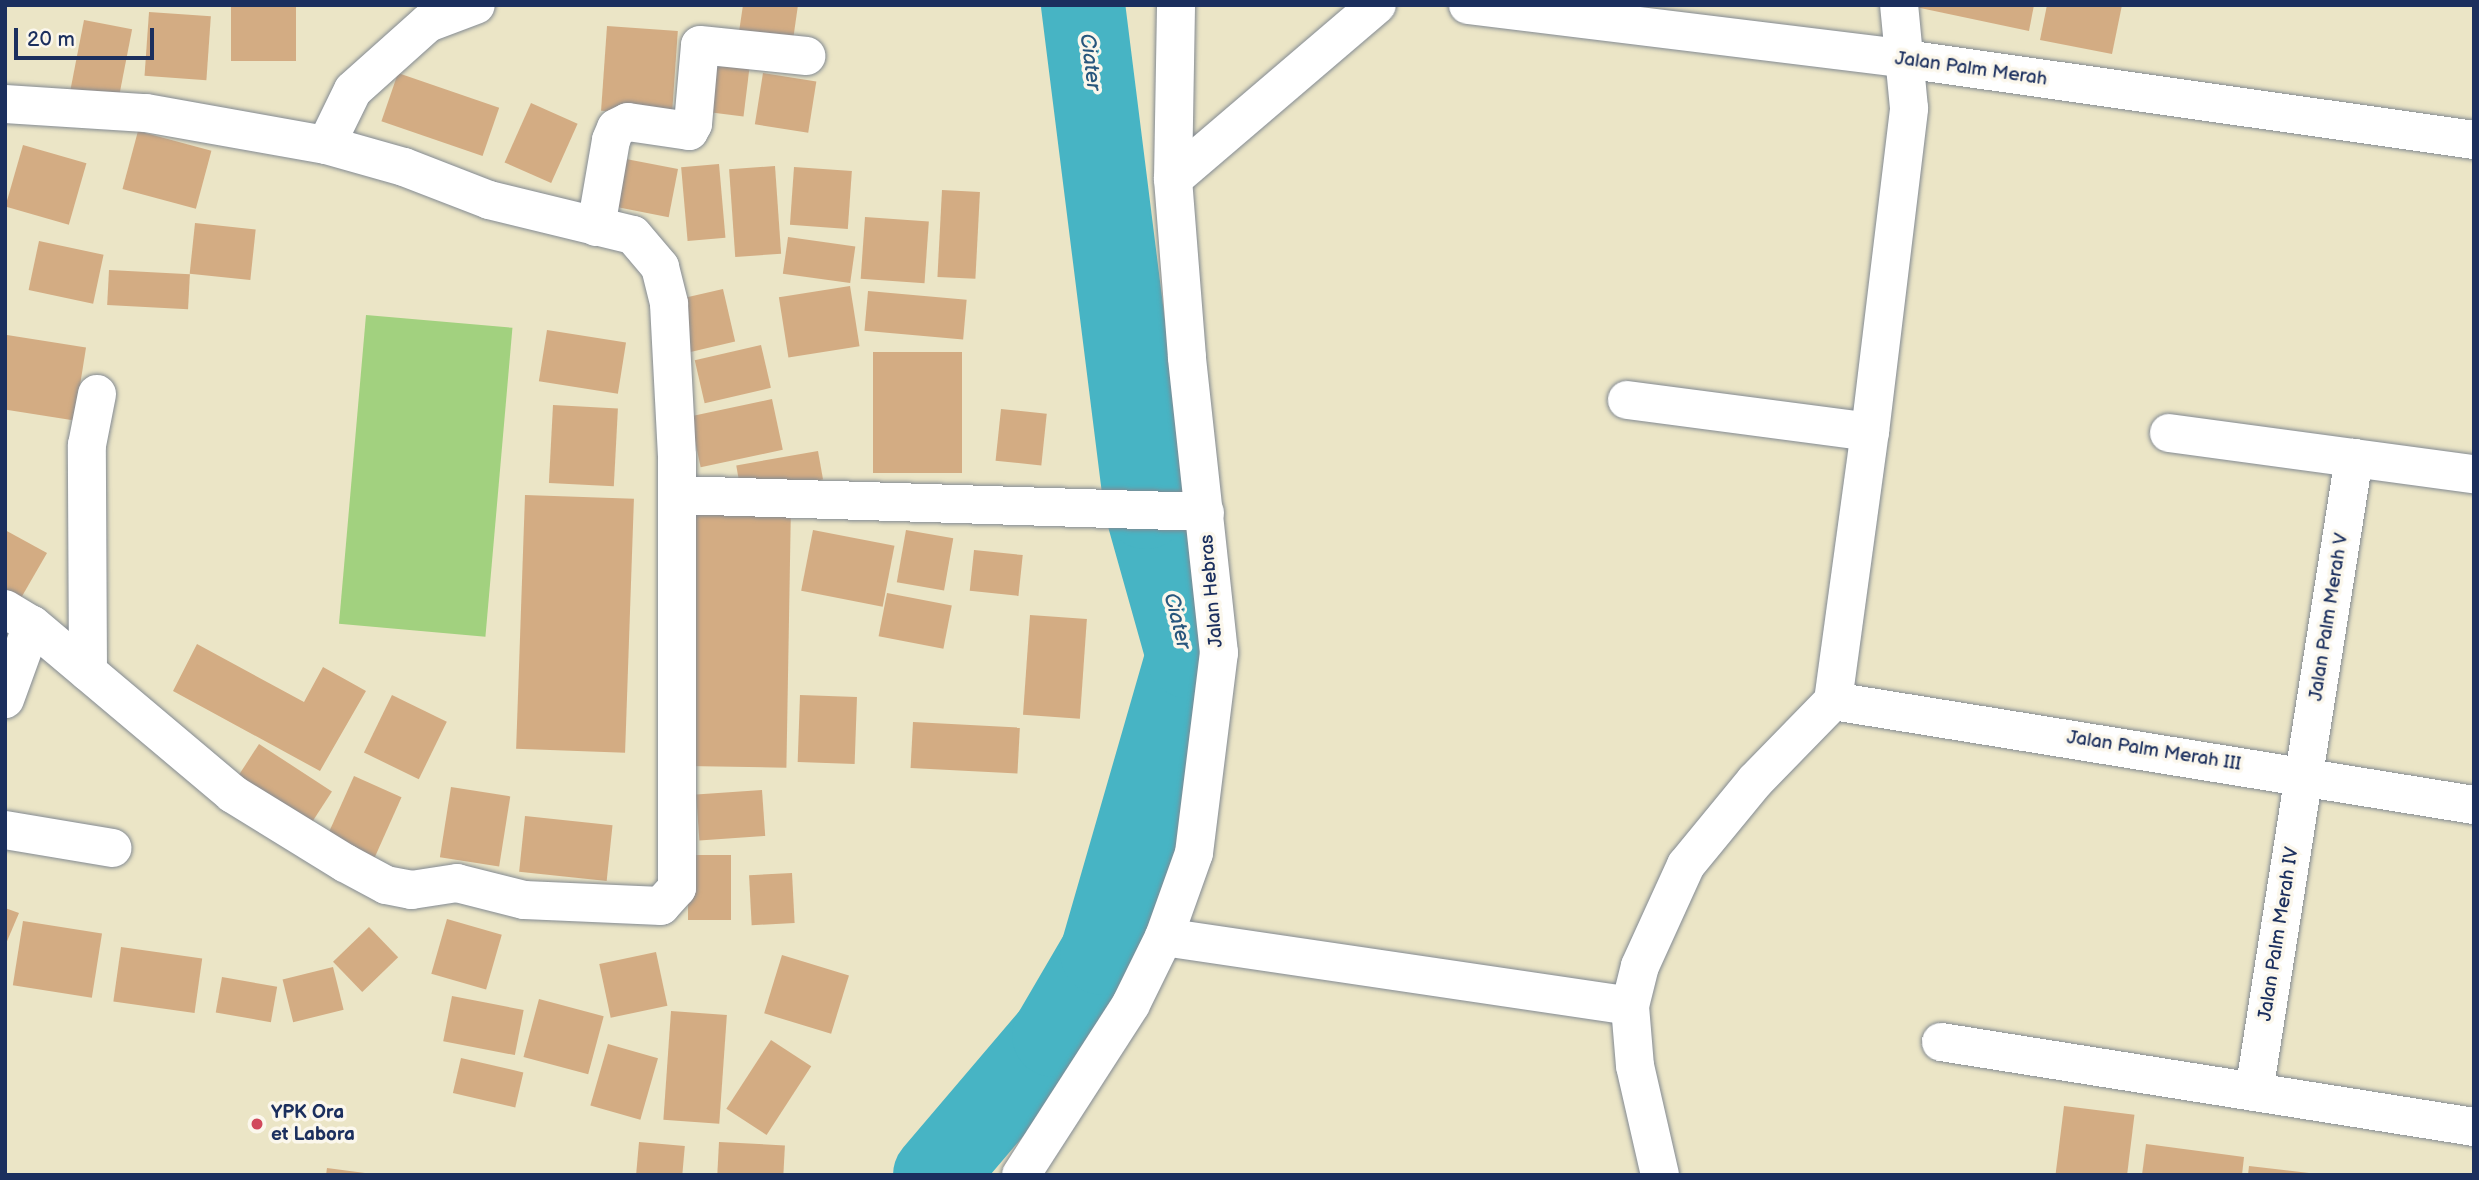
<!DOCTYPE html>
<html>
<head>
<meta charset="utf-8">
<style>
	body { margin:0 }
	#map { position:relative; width:2479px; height:1180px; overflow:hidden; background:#ebe5c6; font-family:"Balsamiq Sans",sans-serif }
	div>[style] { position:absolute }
	.green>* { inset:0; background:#a2d17f; transform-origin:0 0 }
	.river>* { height:84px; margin:-42px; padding:0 42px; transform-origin:42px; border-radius:42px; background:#47b4c4 }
	.building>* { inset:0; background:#d3ac83; transform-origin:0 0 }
	.roads { filter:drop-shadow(0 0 2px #838a92) drop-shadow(0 0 2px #838a92) }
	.minor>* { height:38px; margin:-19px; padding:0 19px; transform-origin:19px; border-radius:19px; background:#fff }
	.dots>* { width:19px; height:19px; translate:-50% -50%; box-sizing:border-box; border:4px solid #fbf7ec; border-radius:50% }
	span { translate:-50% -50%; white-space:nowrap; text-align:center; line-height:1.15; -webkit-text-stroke:7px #fbf7ec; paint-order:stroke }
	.street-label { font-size:19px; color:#1b2f5e }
	.poi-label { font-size:19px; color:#1b2f5e; font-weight:700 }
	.left { translate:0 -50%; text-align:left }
	.water-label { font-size:21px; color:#28577d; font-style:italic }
	.frame { position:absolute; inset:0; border:7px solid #1b2f5e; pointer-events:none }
	.scale { position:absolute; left:14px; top:28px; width:140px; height:32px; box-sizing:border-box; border:4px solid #1b2f5e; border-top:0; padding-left:9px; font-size:21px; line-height:24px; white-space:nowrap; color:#1b2f5e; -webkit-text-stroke:5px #fbf7ec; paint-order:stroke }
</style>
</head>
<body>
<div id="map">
	<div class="green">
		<i style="left:366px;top:315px;width:147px;height:310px;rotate:5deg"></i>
	</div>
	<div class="river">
		<i style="left:935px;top:1175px;width:184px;rotate:-49.6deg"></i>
		<i style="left:1054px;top:1035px;width:95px;rotate:-59.7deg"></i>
		<i style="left:1102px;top:953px;width:309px;rotate:-73.9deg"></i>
		<i style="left:1188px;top:656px;width:155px;rotate:-105.7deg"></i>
		<i style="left:1146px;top:507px;width:506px;rotate:-97.15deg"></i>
	</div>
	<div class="building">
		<i style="left:231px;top:5px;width:65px;height:56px"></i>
		<i style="clip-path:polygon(743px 5px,798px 5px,793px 40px,739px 32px)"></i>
		<i style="clip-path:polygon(1906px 5px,2034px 5px,2029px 31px)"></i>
		<i style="clip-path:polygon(2047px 5px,2122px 5px,2112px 54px,2040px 40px)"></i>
		<i style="left:149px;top:12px;width:62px;height:64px;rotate:4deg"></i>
		<i style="left:84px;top:20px;width:49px;height:73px;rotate:11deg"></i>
		<i style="left:607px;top:26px;width:71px;height:85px;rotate:4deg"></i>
		<i style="left:711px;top:53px;width:40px;height:59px;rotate:7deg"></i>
		<i style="left:398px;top:73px;width:107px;height:51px;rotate:19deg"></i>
		<i style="left:763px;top:73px;width:54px;height:52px;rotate:9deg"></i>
		<i style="left:531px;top:103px;width:51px;height:65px;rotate:24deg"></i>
		<i style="left:138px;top:131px;width:76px;height:60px;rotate:15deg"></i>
		<i style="left:23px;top:145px;width:66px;height:64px;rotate:16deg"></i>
		<i style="left:626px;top:159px;width:53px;height:49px;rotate:11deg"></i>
		<i style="left:719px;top:164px;width:74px;height:38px;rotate:85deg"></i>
		<i style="left:775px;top:166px;width:88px;height:46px;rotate:86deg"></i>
		<i style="left:794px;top:167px;width:58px;height:58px;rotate:4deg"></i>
		<i style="left:942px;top:190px;width:38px;height:87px;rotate:3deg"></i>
		<i style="left:865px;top:217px;width:64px;height:62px;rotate:4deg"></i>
		<i style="left:195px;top:223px;width:61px;height:51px;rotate:6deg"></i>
		<i style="left:788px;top:237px;width:68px;height:37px;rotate:8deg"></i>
		<i style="left:39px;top:241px;width:66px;height:50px;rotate:12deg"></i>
		<i style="left:109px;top:270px;width:81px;height:35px;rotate:3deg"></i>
		<i style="left:850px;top:286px;width:61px;height:72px;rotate:81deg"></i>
		<i style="left:723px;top:289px;width:54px;height:48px;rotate:77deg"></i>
		<i style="left:868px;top:291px;width:99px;height:40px;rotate:5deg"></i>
		<i style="left:547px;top:330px;width:80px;height:52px;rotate:9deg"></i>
		<i style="left:7px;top:335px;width:80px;height:74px;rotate:9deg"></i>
		<i style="left:761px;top:345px;width:44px;height:68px;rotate:77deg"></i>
		<i style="left:962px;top:352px;width:121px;height:89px;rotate:90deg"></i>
		<i style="left:772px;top:399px;width:52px;height:84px;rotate:78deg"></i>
		<i style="left:553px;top:405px;width:65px;height:78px;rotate:3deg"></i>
		<i style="left:1001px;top:409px;width:46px;height:52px;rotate:6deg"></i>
		<i style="left:818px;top:451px;width:29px;height:83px;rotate:80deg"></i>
		<i style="left:525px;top:495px;width:109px;height:254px;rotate:2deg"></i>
		<i style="left:691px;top:503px;width:100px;height:263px;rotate:1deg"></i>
		<i style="clip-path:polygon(5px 530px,47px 553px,21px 598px,5px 590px)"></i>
		<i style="left:813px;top:530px;width:83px;height:62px;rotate:11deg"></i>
		<i style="left:906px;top:530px;width:48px;height:53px;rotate:10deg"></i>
		<i style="left:974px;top:550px;width:49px;height:41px;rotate:6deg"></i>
		<i style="left:887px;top:593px;width:66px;height:44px;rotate:11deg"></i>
		<i style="left:1030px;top:615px;width:57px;height:100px;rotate:4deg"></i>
		<i style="clip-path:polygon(197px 644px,304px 702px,323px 667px,366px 691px,320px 771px,173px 691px)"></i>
		<i style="left:392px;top:695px;width:61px;height:64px;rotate:26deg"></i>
		<i style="left:800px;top:695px;width:57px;height:67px;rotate:2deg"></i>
		<i style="left:913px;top:722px;width:107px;height:46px;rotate:3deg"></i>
		<i style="left:259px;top:744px;width:87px;height:46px;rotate:33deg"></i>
		<i style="left:354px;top:776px;width:52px;height:77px;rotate:24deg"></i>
		<i style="left:451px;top:787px;width:60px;height:71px;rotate:9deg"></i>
		<i style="left:762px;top:790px;width:46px;height:66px;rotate:86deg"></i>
		<i style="left:525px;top:816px;width:88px;height:56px;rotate:6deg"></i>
		<i style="left:688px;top:855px;width:43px;height:65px"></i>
		<i style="left:792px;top:873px;width:50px;height:43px;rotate:87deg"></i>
		<i style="clip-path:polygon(5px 908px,19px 913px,5px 946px)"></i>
		<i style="left:447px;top:919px;width:57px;height:57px;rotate:16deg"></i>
		<i style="left:23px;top:921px;width:80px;height:65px;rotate:9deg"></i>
		<i style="left:369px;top:927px;width:42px;height:50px;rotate:46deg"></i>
		<i style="left:121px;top:947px;width:82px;height:55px;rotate:8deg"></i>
		<i style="left:656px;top:952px;width:55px;height:58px;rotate:78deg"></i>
		<i style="left:782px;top:955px;width:70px;height:61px;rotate:17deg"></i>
		<i style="left:333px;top:967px;width:44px;height:52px;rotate:76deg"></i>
		<i style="left:222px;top:977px;width:56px;height:36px;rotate:10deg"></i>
		<i style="left:452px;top:996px;width:73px;height:46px;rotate:11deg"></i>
		<i style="left:539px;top:999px;width:67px;height:60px;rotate:15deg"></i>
		<i style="left:671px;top:1011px;width:56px;height:109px;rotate:4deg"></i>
		<i style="left:771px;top:1040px;width:48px;height:82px;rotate:33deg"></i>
		<i style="left:608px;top:1044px;width:52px;height:64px;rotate:16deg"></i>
		<i style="left:461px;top:1058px;width:64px;height:36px;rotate:13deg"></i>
		<i style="left:2064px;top:1106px;width:71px;height:70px;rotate:7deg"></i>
		<i style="left:639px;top:1142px;width:46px;height:33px;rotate:5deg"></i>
		<i style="left:719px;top:1142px;width:66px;height:33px;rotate:3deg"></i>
		<i style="clip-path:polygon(2146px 1144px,2244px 1157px,2242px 1175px,2142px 1175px)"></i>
		<i style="clip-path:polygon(2249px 1166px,2309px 1173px,2309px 1175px,2248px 1175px)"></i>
		<i style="clip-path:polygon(327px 1168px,365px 1173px,365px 1175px,326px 1175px)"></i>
	</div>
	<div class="roads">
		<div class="minor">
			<i style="left:1468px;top:5px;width:440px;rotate:7deg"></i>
			<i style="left:1905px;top:59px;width:575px;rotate:8.1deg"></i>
			<i style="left:5px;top:104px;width:141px;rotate:3.7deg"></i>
			<i style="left:146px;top:113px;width:183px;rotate:10.1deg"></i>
			<i style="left:326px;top:145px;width:81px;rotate:15.8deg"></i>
			<i style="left:404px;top:167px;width:91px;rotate:21.2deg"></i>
			<i style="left:489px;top:200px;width:148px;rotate:13.7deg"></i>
			<i style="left:633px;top:235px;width:42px;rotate:49.8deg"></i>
			<i style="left:660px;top:267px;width:38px;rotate:76deg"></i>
			<i style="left:669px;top:304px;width:152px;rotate:87deg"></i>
			<i style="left:677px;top:456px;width:432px;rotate:90deg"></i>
			<i style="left:677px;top:888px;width:24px;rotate:132deg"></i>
			<i style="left:661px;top:906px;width:137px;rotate:-177.5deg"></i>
			<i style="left:524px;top:900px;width:69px;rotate:-165.8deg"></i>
			<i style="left:457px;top:883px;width:46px;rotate:171.2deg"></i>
			<i style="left:412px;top:890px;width:26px;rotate:-169deg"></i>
			<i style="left:386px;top:885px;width:47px;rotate:-151.8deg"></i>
			<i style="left:345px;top:863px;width:132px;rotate:-148.4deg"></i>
			<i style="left:233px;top:794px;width:263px;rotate:-139.9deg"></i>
			<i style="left:326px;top:145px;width:61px;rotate:-63.9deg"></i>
			<i style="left:353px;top:90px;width:101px;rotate:-41.8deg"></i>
			<i style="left:428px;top:23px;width:51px;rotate:-20.6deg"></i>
			<i style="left:1173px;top:179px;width:268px;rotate:-40.5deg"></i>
			<i style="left:596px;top:227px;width:88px;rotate:-80.2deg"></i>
			<i style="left:611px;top:140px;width:13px;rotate:-67deg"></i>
			<i style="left:616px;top:128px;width:13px;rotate:-27deg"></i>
			<i style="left:628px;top:122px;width:62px;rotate:8.4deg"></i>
			<i style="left:689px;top:131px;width:8px;rotate:-60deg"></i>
			<i style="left:693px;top:124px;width:79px;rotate:-84.9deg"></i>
			<i style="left:700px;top:45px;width:107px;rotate:5.9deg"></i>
			<i style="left:1627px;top:400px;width:245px;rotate:7.5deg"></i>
			<i style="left:2169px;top:433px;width:308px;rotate:7.7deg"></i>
			<i style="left:678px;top:495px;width:527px;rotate:1.85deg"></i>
			<i style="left:5px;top:609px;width:31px;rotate:31deg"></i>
			<i style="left:32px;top:625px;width:79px;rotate:110deg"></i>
			<i style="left:88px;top:672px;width:227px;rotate:-90.3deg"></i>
			<i style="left:87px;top:445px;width:52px;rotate:-78.9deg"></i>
			<i style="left:1833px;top:701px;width:649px;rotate:9.22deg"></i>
			<i style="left:5px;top:830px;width:109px;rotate:9.5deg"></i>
			<i style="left:1164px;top:937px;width:471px;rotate:8.4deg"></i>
			<i style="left:1941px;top:1042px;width:540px;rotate:9.06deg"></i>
			<i style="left:2254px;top:1092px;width:642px;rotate:-81.04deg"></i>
			<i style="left:1021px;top:1175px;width:203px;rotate:-57.2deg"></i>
			<i style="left:1131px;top:1004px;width:75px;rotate:-63.8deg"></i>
			<i style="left:1164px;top:937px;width:89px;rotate:-70.3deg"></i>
			<i style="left:1194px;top:853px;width:202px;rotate:-82.9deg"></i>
			<i style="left:1219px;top:653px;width:298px;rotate:-96.2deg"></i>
			<i style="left:1187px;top:357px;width:179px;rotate:-94.5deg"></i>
			<i style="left:1173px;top:179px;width:174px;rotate:-89deg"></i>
			<i style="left:1660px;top:1175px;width:112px;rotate:-102.9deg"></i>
			<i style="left:1635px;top:1066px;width:60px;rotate:-94.8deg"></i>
			<i style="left:1630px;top:1006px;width:41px;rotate:-76deg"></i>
			<i style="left:1640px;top:966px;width:111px;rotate:-65.5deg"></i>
			<i style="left:1686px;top:865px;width:109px;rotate:-50.6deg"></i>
			<i style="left:1755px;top:781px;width:112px;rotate:-45.7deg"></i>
			<i style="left:1833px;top:701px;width:272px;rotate:-82.2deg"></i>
			<i style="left:1870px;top:432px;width:326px;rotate:-83.1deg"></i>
			<i style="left:1909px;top:108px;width:103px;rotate:-95.5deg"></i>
		</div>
	</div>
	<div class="dots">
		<i style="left:257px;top:1124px;background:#d1495b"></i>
	</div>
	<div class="street-label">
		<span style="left:1971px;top:69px;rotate:8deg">Jalan Palm Merah</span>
		<span style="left:1212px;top:591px;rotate:-95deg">Jalan Hebras</span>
		<span style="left:2329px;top:617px;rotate:-81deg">Jalan Palm Merah V</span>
		<span style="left:2154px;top:751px;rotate:9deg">Jalan Palm Merah III</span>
		<span style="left:2279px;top:934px;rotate:-81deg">Jalan Palm Merah IV</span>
	</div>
	<div class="poi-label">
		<span class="left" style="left:271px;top:1124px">YPK Ora<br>et Labora</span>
	</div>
	<div class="water-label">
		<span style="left:1090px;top:62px;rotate:83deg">Ciater</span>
		<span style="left:1177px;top:621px;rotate:76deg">Ciater</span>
	</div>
	<div class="frame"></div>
	<div class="scale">20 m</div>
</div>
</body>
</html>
